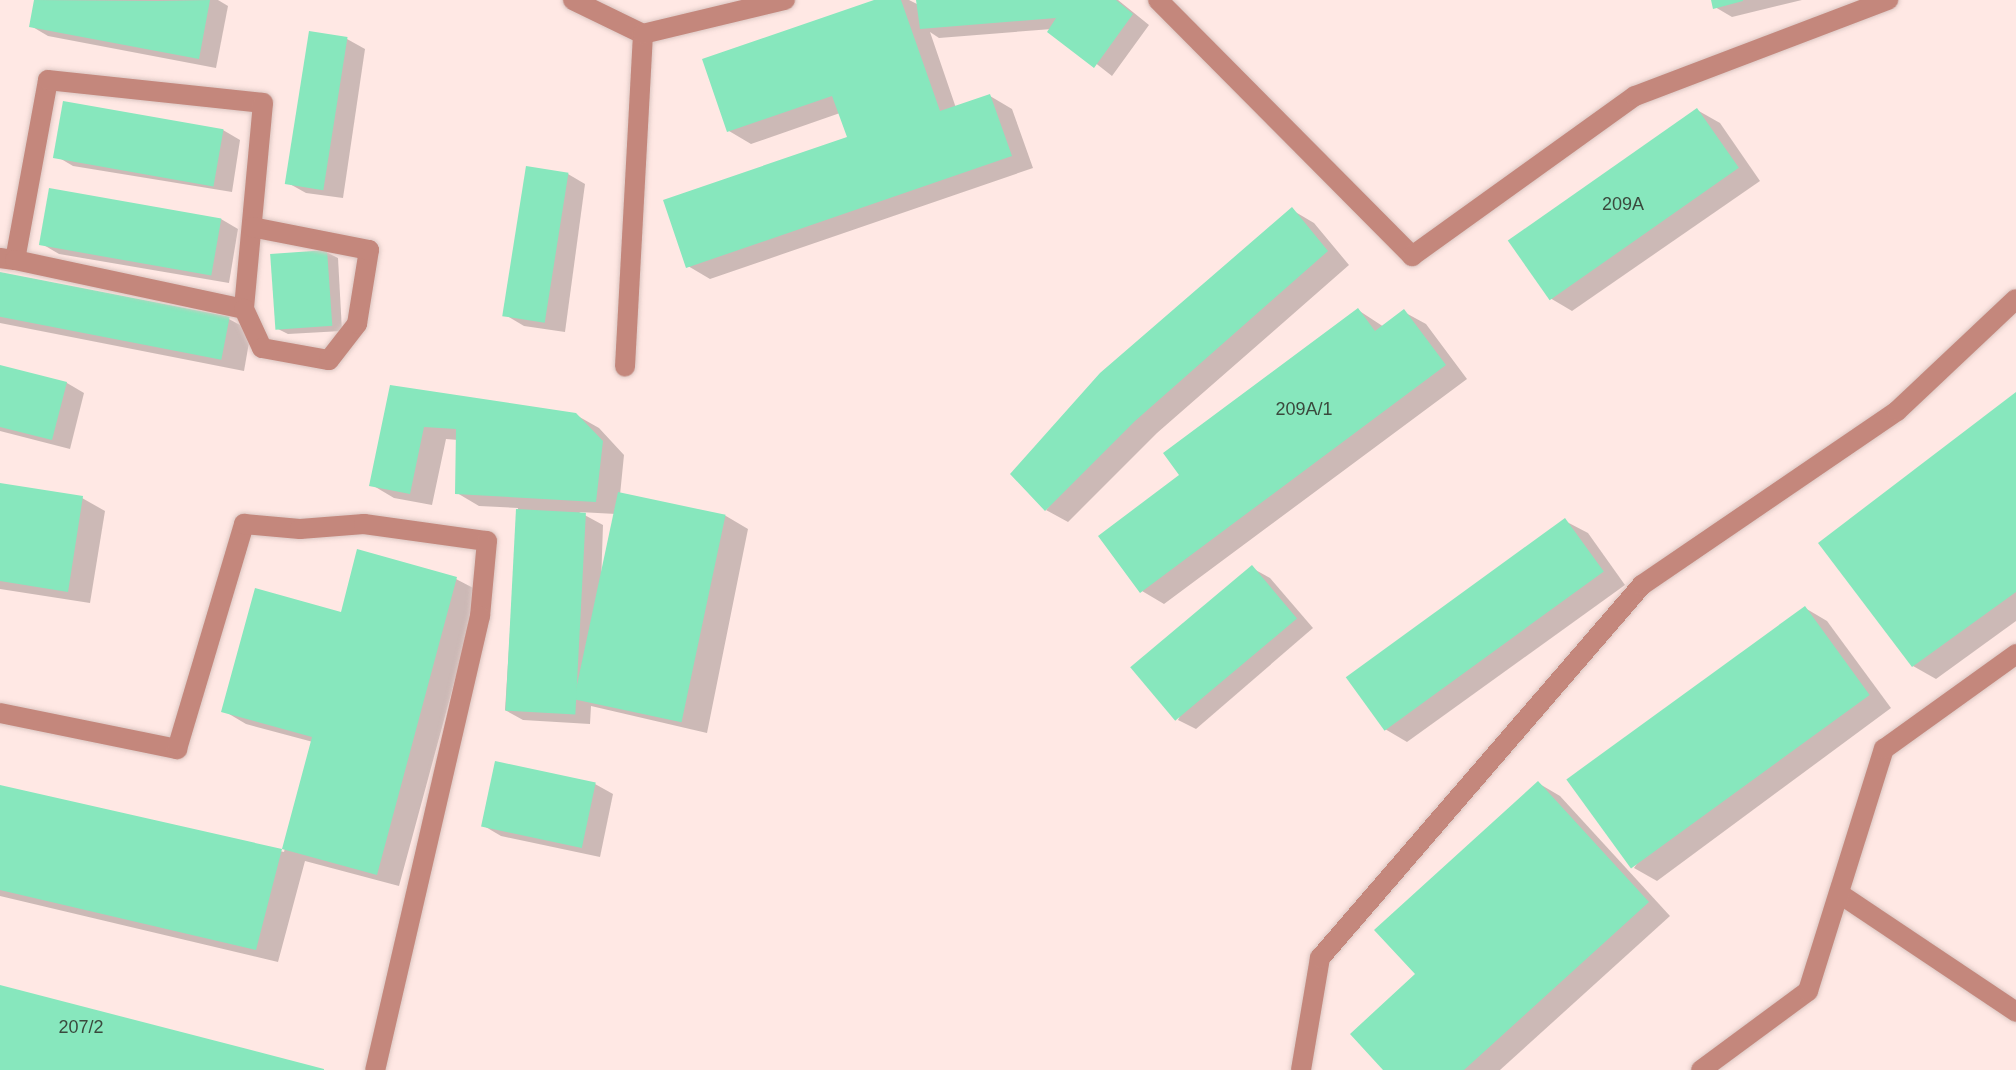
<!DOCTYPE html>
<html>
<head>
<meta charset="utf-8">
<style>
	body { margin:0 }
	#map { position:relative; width:2016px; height:1070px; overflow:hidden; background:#ffe8e4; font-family:Arial,sans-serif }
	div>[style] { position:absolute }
	.shadow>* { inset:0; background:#0003 }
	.building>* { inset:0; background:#87e7bd; transform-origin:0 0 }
	.roads { filter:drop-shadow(0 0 2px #dbc6c2) drop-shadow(0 0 2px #dbc6c2) }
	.service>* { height:20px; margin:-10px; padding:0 10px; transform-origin:10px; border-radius:10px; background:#c4877c }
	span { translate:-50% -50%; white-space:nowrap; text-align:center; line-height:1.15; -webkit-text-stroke:6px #fbfbfb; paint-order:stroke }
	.number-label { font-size:18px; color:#3a493d }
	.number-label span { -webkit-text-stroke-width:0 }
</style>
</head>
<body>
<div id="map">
	<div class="shadow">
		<i style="clip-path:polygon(36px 0,218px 0,228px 6px,216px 68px,48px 36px,31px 26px)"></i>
		<i style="clip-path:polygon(880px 0,909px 0,919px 5px,918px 0,1118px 0,1149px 25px,1112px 76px,1052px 29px,939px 38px,930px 32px,956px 108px,990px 96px,1012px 109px,1033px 168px,710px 279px,688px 266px,849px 139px,840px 113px,751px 144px,729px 131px)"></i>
		<i style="clip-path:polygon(1713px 0,1802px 0,1732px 17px,1715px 7px)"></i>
		<i style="clip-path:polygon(347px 39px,365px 49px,343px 198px,306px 193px,288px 183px)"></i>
		<i style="clip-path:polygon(1697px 110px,1720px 123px,1760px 181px,1572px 311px,1550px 298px)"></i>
		<i style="clip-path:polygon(223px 130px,240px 140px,232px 192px,73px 166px,56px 156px)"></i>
		<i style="clip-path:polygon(568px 174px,585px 184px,565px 332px,524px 326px,507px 316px)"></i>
		<i style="clip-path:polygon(1292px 210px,1314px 223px,1349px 265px,1157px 433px,1068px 522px,1046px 510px)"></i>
		<i style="clip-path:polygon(221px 219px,238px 229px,229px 283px,59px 254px,42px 244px)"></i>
		<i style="clip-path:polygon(326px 252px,338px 258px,342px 331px,288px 334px,276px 328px)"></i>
		<i style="clip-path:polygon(0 274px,229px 319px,251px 331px,244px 371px,0 323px)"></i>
		<i style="clip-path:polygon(1358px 310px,1384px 327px,1404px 312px,1426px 324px,1467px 379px,1164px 604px,1142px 591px,1182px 476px)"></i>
		<i style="clip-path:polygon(0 367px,67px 383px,84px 393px,70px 449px,0 431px)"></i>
		<i style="clip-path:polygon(evenodd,391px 388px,576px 415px,599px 428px,624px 455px,620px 495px,726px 516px,748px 529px,707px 733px,591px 706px,590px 724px,523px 720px,505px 710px,518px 508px,479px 506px,457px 493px,458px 440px,446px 439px,432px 505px,394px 498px,372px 485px,391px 388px,579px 512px,616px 514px,601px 584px,603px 525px,579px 512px)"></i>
		<i style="clip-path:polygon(2016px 394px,2016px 621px,1936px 679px,1913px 666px)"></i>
		<i style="clip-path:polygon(0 485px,82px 498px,105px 511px,90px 603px,0 589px)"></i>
		<i style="clip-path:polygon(1565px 521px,1588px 533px,1625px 585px,1407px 742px,1385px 729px)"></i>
		<i style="clip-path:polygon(1252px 568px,1270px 578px,1313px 628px,1196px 729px,1178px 720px)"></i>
		<i style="clip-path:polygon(456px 579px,479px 591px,399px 886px,305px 861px,278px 962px,0 896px,0 787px,284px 852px,313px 742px,246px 724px,224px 711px,342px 614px)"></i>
		<i style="clip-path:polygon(1805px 608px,1827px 621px,1891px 708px,1657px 881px,1634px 868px)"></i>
		<i style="clip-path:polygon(1538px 783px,1560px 796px,1670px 916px,1500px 1070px,1386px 1070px,1418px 974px)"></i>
		<i style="clip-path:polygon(595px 784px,613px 794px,600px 857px,501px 836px,484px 826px)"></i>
	</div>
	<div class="building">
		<i style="clip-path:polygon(34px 0,157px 1px,210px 0,199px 59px,29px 27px)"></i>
		<i style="clip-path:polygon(874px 0,901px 0,940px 111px,990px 94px,1012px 156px,686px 268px,663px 200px,847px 137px,832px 96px,727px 132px,702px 59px)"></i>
		<i style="clip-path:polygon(916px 0,1116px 0,1133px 14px,1094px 68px,1047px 32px,1056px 18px,920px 29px)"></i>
		<i style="clip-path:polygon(1711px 0,1743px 0,1743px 1px,1713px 9px)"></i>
		<i style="left:309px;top:31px;width:39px;height:155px;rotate:9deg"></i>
		<i style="left:63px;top:101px;width:163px;height:58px;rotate:10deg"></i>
		<i style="left:1697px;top:108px;width:73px;height:231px;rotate:55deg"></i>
		<i style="left:526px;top:166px;width:43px;height:152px;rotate:9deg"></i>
		<i style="left:49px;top:188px;width:175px;height:58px;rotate:10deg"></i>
		<i style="clip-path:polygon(1292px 207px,1328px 251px,1135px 421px,1045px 511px,1010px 474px,1100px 373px)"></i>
		<i style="left:327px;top:250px;width:76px;height:57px;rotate:86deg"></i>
		<i style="left:0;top:272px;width:234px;height:44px;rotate:11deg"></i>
		<i style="clip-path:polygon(1358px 308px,1375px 331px,1404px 309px,1446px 365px,1140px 593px,1098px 536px,1179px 475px,1163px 453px)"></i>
		<i style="clip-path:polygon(0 365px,67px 382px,52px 440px,0 427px)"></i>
		<i style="clip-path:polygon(390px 385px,576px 413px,603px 441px,596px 502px,455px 494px,456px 429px,424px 427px,410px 494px,369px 486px)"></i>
		<i style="clip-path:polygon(2016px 392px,2016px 592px,1912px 667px,1818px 543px)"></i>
		<i style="clip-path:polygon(0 483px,83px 496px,68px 592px,0 581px)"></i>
		<i style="left:618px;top:492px;width:110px;height:212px;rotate:12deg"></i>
		<i style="left:516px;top:509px;width:70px;height:202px;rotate:3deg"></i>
		<i style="left:1565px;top:518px;width:66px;height:271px;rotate:54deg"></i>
		<i style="clip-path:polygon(357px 549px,457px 577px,377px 875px,282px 849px,256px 950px,0 890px,0 785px,282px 849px,312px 737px,221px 712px,255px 588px,341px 612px)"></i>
		<i style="left:1252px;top:565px;width:70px;height:159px;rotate:50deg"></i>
		<i style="left:1805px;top:606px;width:110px;height:295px;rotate:54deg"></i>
		<i style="left:495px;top:761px;width:103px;height:67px;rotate:12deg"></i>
		<i style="clip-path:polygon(1538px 781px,1649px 902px,1464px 1070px,1383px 1070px,1350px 1034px,1415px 974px,1374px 930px)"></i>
		<i style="clip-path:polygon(0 985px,324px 1069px,324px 1070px,0 1070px)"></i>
	</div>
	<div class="roads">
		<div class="service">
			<i style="left:573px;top:0;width:78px;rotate:25.9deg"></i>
			<i style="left:643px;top:34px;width:333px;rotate:93.1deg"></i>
			<i style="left:1158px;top:0;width:361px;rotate:45.2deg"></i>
			<i style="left:1412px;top:256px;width:274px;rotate:-35.7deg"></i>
			<i style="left:1635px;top:96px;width:271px;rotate:-20.8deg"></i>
			<i style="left:643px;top:34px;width:146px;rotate:-13.5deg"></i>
			<i style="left:0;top:258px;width:15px;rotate:8deg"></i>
			<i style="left:15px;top:260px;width:183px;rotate:-79.6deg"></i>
			<i style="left:48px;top:80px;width:216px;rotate:6.1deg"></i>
			<i style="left:263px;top:103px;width:207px;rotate:95.3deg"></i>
			<i style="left:244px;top:309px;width:234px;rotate:-167.9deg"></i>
			<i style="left:244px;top:309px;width:43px;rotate:65.2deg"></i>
			<i style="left:262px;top:348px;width:68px;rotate:10.2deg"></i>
			<i style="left:329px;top:360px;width:46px;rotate:-52.1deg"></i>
			<i style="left:357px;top:324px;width:75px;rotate:-80.8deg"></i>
			<i style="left:369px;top:250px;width:119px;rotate:-168.9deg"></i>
			<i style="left:0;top:713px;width:181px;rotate:11.5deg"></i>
			<i style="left:177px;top:749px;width:235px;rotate:-73.4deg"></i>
			<i style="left:244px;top:524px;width:56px;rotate:5.1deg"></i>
			<i style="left:300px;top:529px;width:64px;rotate:-4.5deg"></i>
			<i style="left:364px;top:524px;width:124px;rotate:7.9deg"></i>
			<i style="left:487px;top:541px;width:75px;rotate:95.3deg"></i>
			<i style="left:480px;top:616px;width:466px;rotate:103deg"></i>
			<i style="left:1840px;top:894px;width:212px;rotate:33.8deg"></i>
			<i style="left:1301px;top:1070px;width:114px;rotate:-80.4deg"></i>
			<i style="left:1320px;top:958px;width:493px;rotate:-49.2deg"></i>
			<i style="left:1642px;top:585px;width:309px;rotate:-34.3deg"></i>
			<i style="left:1897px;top:411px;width:163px;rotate:-43.3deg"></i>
			<i style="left:1701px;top:1070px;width:133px;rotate:-36.4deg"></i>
			<i style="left:1808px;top:991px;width:254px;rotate:-72.6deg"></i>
			<i style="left:1884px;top:749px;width:163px;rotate:-35.7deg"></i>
		</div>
	</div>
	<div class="number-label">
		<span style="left:1623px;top:204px">209А</span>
		<span style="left:1304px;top:409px">209А/1</span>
		<span style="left:81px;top:1027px">207/2</span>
	</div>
</div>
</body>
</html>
